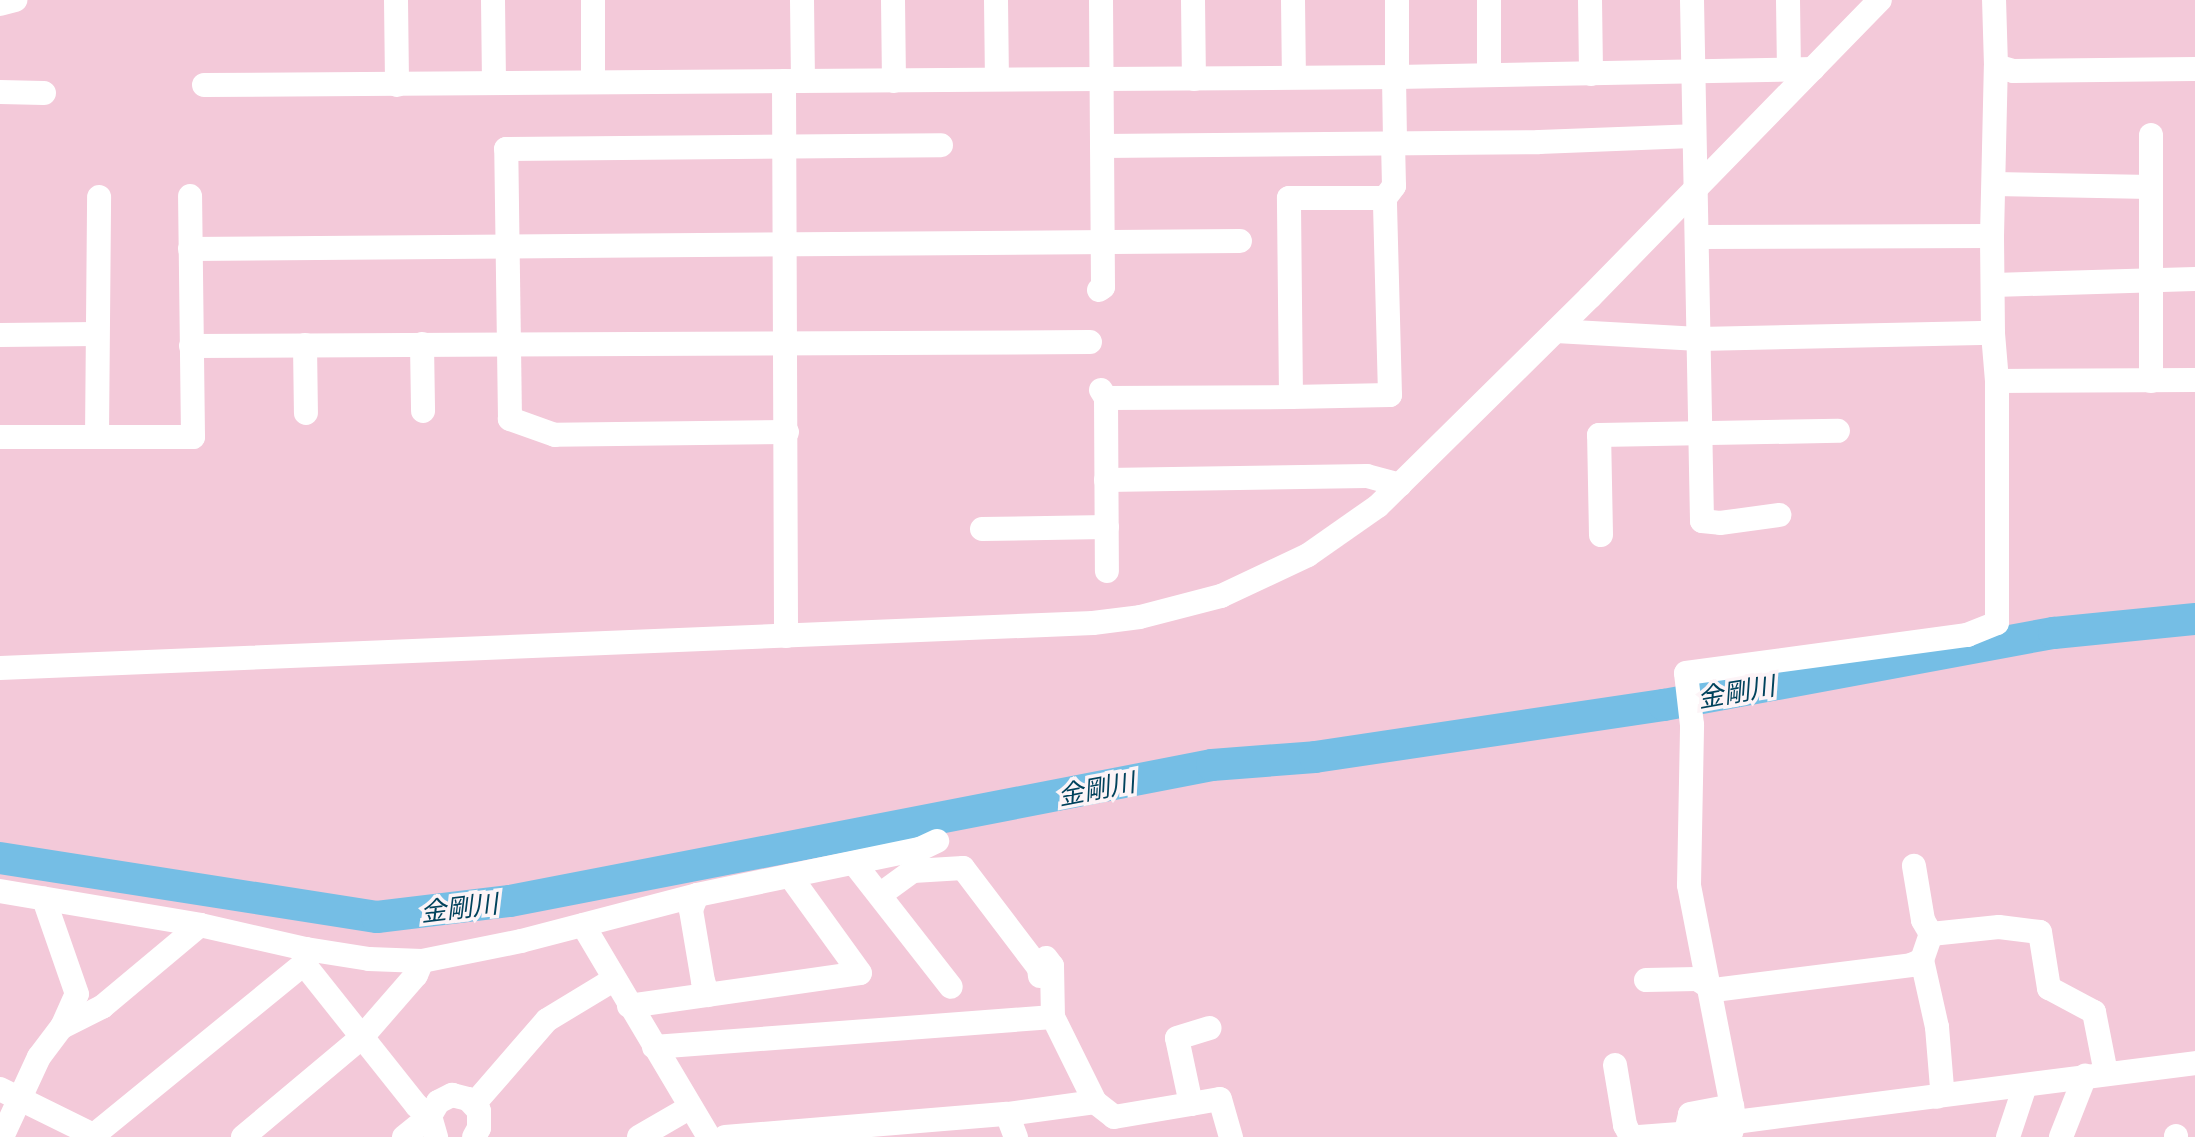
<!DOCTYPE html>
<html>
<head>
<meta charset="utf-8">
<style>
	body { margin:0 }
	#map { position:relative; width:2195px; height:1137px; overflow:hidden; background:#f3c9d9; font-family:Barlow,"Noto Sans JP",sans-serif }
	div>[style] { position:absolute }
	.river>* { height:32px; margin:-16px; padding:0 16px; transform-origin:16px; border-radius:16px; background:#75bee5 }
	.minor>* { height:24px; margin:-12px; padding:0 12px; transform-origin:12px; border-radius:12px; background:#fff }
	span { translate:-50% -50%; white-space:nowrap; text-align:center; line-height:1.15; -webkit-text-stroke:7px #fdf4f7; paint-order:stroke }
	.water-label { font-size:26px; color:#01425c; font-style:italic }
</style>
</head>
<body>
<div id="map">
	<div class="river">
		<i style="left:0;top:858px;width:382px;rotate:8.9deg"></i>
		<i style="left:377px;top:917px;width:134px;rotate:-6.9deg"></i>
		<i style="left:510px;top:901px;width:715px;rotate:-10.96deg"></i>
		<i style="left:1212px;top:765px;width:103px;rotate:-4.4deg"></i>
		<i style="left:1315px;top:757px;width:353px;rotate:-8.5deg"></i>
		<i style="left:1664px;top:705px;width:397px;rotate:-10.5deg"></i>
		<i style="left:2054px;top:633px;width:142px;rotate:-5.7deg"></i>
	</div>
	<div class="minor">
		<i style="left:396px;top:0;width:85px;rotate:89.3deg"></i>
		<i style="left:493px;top:0;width:83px;rotate:89.3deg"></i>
		<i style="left:593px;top:0;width:82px;rotate:90deg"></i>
		<i style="left:802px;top:0;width:81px;rotate:89.3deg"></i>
		<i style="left:893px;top:0;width:81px;rotate:89.3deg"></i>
		<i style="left:996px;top:0;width:79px;rotate:89.3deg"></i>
		<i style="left:1193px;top:0;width:79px;rotate:89.3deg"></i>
		<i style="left:1293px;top:0;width:77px;rotate:89.3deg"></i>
		<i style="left:1397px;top:0;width:77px;rotate:90deg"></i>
		<i style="left:1590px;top:0;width:74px;rotate:89.2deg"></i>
		<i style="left:1692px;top:0;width:521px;rotate:88.9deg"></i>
		<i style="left:1702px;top:521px;width:18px;rotate:6deg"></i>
		<i style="left:1720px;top:523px;width:60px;rotate:-7.7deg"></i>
		<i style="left:1788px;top:0;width:69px;rotate:89.2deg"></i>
		<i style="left:0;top:4px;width:16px;rotate:-15deg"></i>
		<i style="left:1996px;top:66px;width:18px;rotate:16deg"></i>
		<i style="left:2013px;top:71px;width:182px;rotate:-0.6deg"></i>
		<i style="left:1489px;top:75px;width:75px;rotate:-90deg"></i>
		<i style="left:1394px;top:77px;width:66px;rotate:89.1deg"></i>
		<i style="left:784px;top:81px;width:555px;rotate:89.79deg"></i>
		<i style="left:204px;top:85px;width:1193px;rotate:-0.38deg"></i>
		<i style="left:1397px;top:77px;width:416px;rotate:-1.1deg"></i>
		<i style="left:0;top:92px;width:44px;rotate:1.3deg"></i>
		<i style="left:2151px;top:135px;width:246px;rotate:90deg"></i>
		<i style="left:1102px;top:146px;width:437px;rotate:-0.5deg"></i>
		<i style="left:1539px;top:142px;width:153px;rotate:-2.2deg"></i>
		<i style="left:1994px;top:184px;width:157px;rotate:1.1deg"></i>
		<i style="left:1698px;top:237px;width:294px;rotate:-0.2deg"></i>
		<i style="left:190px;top:249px;width:1050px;rotate:-0.44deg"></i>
		<i style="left:1994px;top:285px;width:201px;rotate:-1.7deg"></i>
		<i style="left:1099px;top:290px;width:5px;rotate:-37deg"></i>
		<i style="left:1103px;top:287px;width:287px;rotate:-90.4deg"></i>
		<i style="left:1556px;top:331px;width:143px;rotate:3.2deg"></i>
		<i style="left:1699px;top:339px;width:294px;rotate:-1.2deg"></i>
		<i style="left:0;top:335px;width:97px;rotate:-0.6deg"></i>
		<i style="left:422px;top:344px;width:67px;rotate:89.1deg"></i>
		<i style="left:305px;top:345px;width:68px;rotate:89.2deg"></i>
		<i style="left:191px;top:346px;width:899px;rotate:-0.25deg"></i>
		<i style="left:1997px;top:381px;width:198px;rotate:-0.3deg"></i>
		<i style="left:1101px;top:390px;width:9px;rotate:58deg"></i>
		<i style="left:1106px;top:398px;width:173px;rotate:89.7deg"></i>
		<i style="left:1291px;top:397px;width:99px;rotate:-1.2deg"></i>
		<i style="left:1390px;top:395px;width:197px;rotate:-91.5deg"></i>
		<i style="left:1385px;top:198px;width:15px;rotate:-53deg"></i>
		<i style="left:1394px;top:186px;width:44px;rotate:-91.3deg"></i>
		<i style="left:1106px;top:398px;width:185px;rotate:-0.3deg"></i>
		<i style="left:1291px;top:397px;width:199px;rotate:-90.6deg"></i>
		<i style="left:1289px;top:198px;width:96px"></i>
		<i style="left:787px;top:432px;width:232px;rotate:179.3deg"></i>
		<i style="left:555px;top:435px;width:48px;rotate:-160.4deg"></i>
		<i style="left:510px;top:419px;width:270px;rotate:-90.8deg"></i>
		<i style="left:506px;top:149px;width:435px;rotate:-0.5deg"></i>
		<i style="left:0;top:437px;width:97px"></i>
		<i style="left:97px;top:437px;width:240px;rotate:-89.5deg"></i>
		<i style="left:97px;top:437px;width:96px"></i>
		<i style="left:193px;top:437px;width:241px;rotate:-90.7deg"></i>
		<i style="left:1106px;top:480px;width:261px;rotate:-0.9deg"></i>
		<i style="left:1367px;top:476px;width:34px;rotate:15deg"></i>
		<i style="left:982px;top:529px;width:125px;rotate:-0.9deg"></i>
		<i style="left:1601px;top:535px;width:100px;rotate:-91.1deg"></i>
		<i style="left:1599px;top:435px;width:239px;rotate:-1deg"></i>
		<i style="left:0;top:668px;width:1094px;rotate:-2.36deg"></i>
		<i style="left:1093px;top:623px;width:47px;rotate:-7.3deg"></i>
		<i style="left:1140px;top:617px;width:84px;rotate:-14.5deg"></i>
		<i style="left:1221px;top:596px;width:96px;rotate:-25.2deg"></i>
		<i style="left:1308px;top:555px;width:85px;rotate:-35deg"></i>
		<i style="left:1378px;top:506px;width:298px;rotate:-44.6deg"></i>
		<i style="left:1590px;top:297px;width:415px;rotate:-45.7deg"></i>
		<i style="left:854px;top:863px;width:157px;rotate:52deg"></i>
		<i style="left:0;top:891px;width:203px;rotate:9.6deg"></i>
		<i style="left:200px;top:925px;width:109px;rotate:12.8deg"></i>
		<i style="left:306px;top:949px;width:64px;rotate:9deg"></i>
		<i style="left:369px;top:959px;width:53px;rotate:2.2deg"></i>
		<i style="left:422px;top:961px;width:101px;rotate:-11.4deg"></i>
		<i style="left:521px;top:941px;width:182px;rotate:-14.6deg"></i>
		<i style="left:697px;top:895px;width:228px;rotate:-11.7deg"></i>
		<i style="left:920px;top:849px;width:19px;rotate:-25deg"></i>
		<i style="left:881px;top:894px;width:39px;rotate:-36deg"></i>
		<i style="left:913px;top:871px;width:50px;rotate:-3.4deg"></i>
		<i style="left:963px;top:868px;width:126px;rotate:52.8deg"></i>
		<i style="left:1039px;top:968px;width:8px;rotate:83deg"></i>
		<i style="left:697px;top:895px;width:16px;rotate:112deg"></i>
		<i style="left:691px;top:910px;width:72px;rotate:80.4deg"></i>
		<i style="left:703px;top:981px;width:15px;rotate:70deg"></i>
		<i style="left:583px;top:925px;width:247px;rotate:59.3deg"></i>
		<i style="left:1931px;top:934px;width:68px;rotate:-5.9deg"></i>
		<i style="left:1999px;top:927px;width:41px;rotate:7deg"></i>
		<i style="left:2040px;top:932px;width:57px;rotate:80.9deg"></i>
		<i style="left:2049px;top:988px;width:51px;rotate:28.1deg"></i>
		<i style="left:2094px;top:1012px;width:62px;rotate:78.9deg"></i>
		<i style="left:1046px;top:958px;width:10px;rotate:53deg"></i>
		<i style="left:1052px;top:966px;width:51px;rotate:88.9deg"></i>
		<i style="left:1922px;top:960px;width:69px;rotate:77.4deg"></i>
		<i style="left:1937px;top:1027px;width:61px;rotate:85.3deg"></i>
		<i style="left:1942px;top:1088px;width:10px;rotate:119deg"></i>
		<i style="left:304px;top:964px;width:181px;rotate:51.5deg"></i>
		<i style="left:417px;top:1106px;width:16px;rotate:38deg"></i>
		<i style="left:430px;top:1116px;width:22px;rotate:74deg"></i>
		<i style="left:1646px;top:980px;width:51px;rotate:-1.1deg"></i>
		<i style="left:1697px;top:979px;width:20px;rotate:33deg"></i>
		<i style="left:1714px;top:990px;width:199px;rotate:-7.2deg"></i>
		<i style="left:1911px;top:965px;width:12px;rotate:-24deg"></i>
		<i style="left:1922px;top:960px;width:28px;rotate:-71deg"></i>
		<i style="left:1931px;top:934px;width:16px;rotate:-120deg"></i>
		<i style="left:1923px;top:920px;width:55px;rotate:-99.5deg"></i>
		<i style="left:629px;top:1006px;width:233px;rotate:-8.1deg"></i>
		<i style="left:860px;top:973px;width:120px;rotate:-125.8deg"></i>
		<i style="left:62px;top:1027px;width:45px;rotate:-26.6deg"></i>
		<i style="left:102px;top:1007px;width:128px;rotate:-39.9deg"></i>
		<i style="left:654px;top:1047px;width:400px;rotate:-4.3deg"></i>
		<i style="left:1053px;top:1017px;width:95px;rotate:63.7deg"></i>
		<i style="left:1095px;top:1102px;width:89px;rotate:172.2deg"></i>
		<i style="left:1615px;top:1065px;width:61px;rotate:80.5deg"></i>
		<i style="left:1625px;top:1125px;width:13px;rotate:63deg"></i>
		<i style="left:0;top:1089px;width:108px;rotate:26.3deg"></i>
		<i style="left:1095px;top:1102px;width:24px;rotate:38deg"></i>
		<i style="left:1114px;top:1117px;width:78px;rotate:-9.6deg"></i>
		<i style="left:1191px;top:1104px;width:67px;rotate:-102deg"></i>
		<i style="left:1177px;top:1038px;width:34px;rotate:-17deg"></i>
		<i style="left:474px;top:1104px;width:111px;rotate:-49deg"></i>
		<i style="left:547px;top:1020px;width:77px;rotate:-31.2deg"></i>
		<i style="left:1191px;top:1104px;width:29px;rotate:-10deg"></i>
		<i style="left:1220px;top:1099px;width:40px;rotate:74deg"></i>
		<i style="left:1735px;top:1122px;width:464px;rotate:-7.3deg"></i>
		<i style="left:1686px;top:1132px;width:18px;rotate:-77deg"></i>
		<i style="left:1690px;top:1114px;width:43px;rotate:-10.8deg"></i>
		<i style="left:94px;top:1135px;width:271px;rotate:-39.2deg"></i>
		<i style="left:304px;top:964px;width:15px;rotate:-82deg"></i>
		<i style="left:2px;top:1137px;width:88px;rotate:-65.2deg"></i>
		<i style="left:39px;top:1057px;width:38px;rotate:-53deg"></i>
		<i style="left:62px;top:1027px;width:36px;rotate:-66deg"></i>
		<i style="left:77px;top:994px;width:101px;rotate:-109.2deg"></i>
		<i style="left:243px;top:1137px;width:155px;rotate:-40deg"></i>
		<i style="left:362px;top:1037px;width:82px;rotate:-48.9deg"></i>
		<i style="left:416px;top:975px;width:15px;rotate:-67deg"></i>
		<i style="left:404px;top:1137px;width:33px;rotate:-39deg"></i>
		<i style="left:430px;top:1116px;width:16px;rotate:-60deg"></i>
		<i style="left:438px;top:1102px;width:16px;rotate:-27deg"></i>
		<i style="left:452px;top:1095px;width:16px;rotate:14deg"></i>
		<i style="left:468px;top:1099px;width:16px;rotate:47deg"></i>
		<i style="left:479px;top:1111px;width:17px;rotate:90deg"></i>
		<i style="left:479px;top:1128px;width:10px;rotate:119deg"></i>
		<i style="left:639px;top:1137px;width:58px;rotate:-30.1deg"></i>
		<i style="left:725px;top:1137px;width:283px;rotate:-4.7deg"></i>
		<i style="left:1007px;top:1114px;width:25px;rotate:69deg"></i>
		<i style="left:1639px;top:1137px;width:81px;rotate:-4.2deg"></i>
		<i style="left:1720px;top:1131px;width:11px;rotate:10deg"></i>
		<i style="left:1729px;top:1137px;width:16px;rotate:-68deg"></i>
		<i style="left:1735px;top:1122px;width:241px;rotate:-101deg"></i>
		<i style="left:1689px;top:885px;width:160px;rotate:-88.9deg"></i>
		<i style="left:1692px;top:725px;width:52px;rotate:-96.6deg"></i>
		<i style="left:1686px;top:673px;width:284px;rotate:-7.7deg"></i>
		<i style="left:1967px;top:635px;width:32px;rotate:-22deg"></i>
		<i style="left:1997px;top:623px;width:242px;rotate:-90deg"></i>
		<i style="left:1997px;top:381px;width:48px;rotate:-94.8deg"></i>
		<i style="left:1993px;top:333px;width:97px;rotate:-90.6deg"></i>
		<i style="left:1992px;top:236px;width:170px;rotate:-88.7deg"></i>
		<i style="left:1996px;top:66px;width:66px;rotate:-91.7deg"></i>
		<i style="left:2008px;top:1137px;width:54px;rotate:-71.6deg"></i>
		<i style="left:2061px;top:1137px;width:66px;rotate:-68.5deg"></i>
		<i style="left:2176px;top:1137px;width:1px;rotate:-90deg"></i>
	</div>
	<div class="water-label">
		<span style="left:1736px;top:691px;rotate:-10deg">金剛川</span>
		<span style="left:1096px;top:788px;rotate:-11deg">金剛川</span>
		<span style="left:459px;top:907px;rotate:-7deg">金剛川</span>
	</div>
</div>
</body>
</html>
